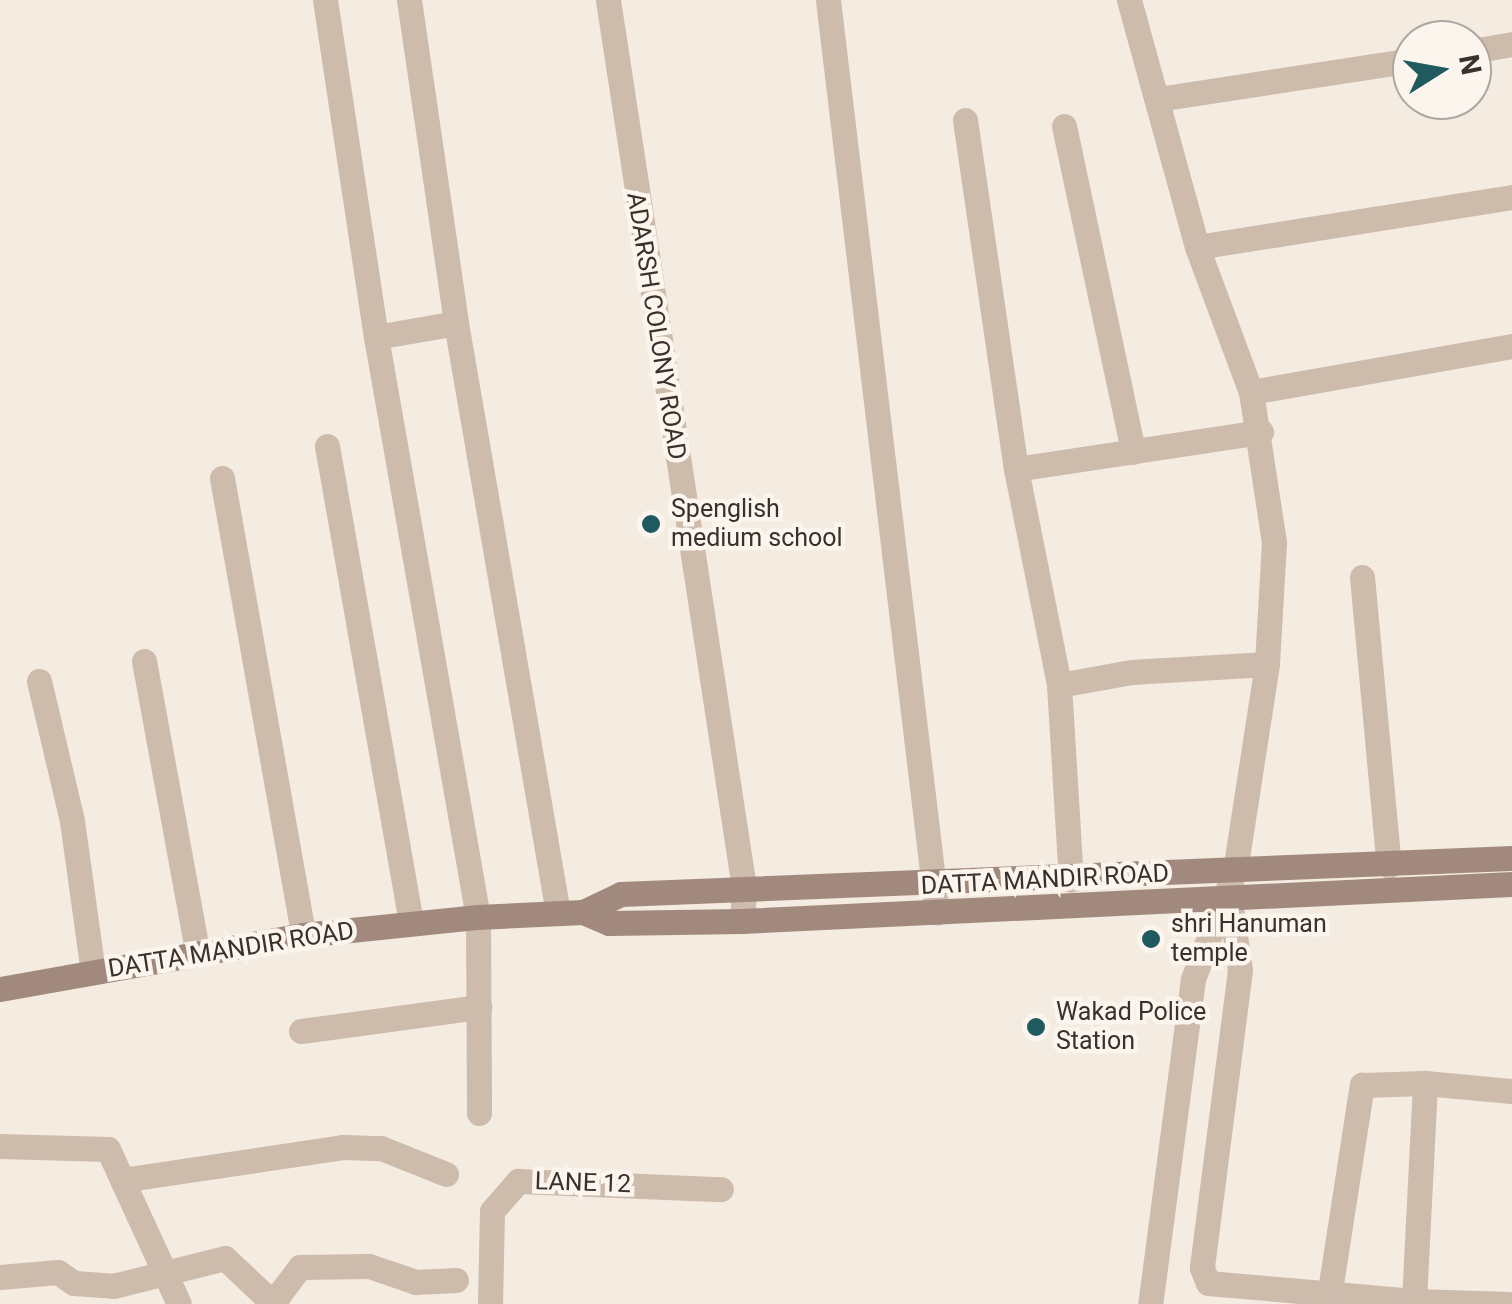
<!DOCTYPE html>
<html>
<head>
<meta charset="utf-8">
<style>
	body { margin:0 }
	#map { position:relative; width:1512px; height:1304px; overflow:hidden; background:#f4ebe1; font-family:Roboto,sans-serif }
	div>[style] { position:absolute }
	.minor>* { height:25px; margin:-12.5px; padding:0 12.5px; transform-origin:12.5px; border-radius:12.5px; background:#cdbbac }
	.tertiary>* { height:25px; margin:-12.5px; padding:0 12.5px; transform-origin:12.5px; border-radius:12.5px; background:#cdbbac }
	.secondary>* { height:25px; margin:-12.5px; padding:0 12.5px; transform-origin:12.5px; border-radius:12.5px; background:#a18a7d }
	.dots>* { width:28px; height:28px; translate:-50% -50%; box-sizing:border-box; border:5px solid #fbf5ee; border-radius:50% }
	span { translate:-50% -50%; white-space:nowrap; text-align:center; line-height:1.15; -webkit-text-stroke:9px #fbf5ee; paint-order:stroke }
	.street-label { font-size:25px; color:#3b302b }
	.poi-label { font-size:25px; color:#3b302b }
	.left { translate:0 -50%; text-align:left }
	.north { position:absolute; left:1392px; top:20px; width:100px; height:100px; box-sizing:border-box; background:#fbf5ee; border:2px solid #aea6a0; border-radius:50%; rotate:79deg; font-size:28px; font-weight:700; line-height:40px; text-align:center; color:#3b302b }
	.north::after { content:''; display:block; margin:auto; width:35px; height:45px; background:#1f5a5e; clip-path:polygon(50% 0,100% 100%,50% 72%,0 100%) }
</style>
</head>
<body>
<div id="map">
	<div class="minor">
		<i style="left:325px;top:0;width:341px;rotate:81.4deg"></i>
		<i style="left:376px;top:337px;width:589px;rotate:80.03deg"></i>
		<i style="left:478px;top:917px;width:196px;rotate:89.7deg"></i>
		<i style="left:409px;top:0;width:326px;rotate:81.7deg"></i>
		<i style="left:456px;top:323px;width:599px;rotate:80.19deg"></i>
		<i style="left:608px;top:0;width:898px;rotate:81.29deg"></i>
		<i style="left:744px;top:888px;width:33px;rotate:93deg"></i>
		<i style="left:828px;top:0;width:919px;rotate:83.19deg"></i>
		<i style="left:1472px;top:51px;width:41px;rotate:-9.9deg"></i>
		<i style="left:1158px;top:99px;width:257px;rotate:-8.7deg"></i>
		<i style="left:965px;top:120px;width:353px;rotate:81.7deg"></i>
		<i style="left:1016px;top:469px;width:220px;rotate:78.7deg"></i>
		<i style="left:1059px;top:685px;width:195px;rotate:86.5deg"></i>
		<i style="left:1064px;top:126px;width:333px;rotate:78deg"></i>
		<i style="left:1197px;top:247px;width:319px;rotate:-9deg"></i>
		<i style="left:376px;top:337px;width:81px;rotate:-9.9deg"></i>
		<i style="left:1251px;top:392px;width:265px;rotate:-10deg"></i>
		<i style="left:327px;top:446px;width:484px;rotate:80deg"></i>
		<i style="left:1016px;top:469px;width:248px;rotate:-8.6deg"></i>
		<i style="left:222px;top:478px;width:464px;rotate:79.9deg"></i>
		<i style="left:1362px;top:577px;width:290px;rotate:84.7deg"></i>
		<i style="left:144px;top:661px;width:298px;rotate:79.6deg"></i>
		<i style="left:39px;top:681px;width:144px;rotate:76.7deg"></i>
		<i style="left:72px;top:821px;width:152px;rotate:82.1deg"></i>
		<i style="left:1059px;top:685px;width:73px;rotate:-10.2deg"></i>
		<i style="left:1131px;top:672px;width:136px;rotate:-3.4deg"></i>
		<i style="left:1229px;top:893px;width:78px;rotate:81.9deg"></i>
		<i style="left:1240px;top:970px;width:300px;rotate:97.3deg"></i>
		<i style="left:1202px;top:1268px;width:16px;rotate:68deg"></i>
		<i style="left:1208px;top:1283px;width:207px;rotate:5deg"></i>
		<i style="left:1414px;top:1301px;width:218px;rotate:-87.1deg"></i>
		<i style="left:1425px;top:1083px;width:87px;rotate:5.3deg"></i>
		<i style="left:301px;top:1031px;width:180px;rotate:-7.7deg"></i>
		<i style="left:0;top:1146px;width:108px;rotate:1.6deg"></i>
		<i style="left:108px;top:1149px;width:170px;rotate:65.4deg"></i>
		<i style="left:122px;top:1180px;width:223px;rotate:-8.5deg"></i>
		<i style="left:343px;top:1147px;width:38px;rotate:2deg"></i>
		<i style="left:381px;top:1148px;width:70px;rotate:21.8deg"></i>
		<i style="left:0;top:1277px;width:58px;rotate:-4.9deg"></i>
		<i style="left:58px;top:1272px;width:19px;rotate:35deg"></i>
		<i style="left:74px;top:1283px;width:39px;rotate:4deg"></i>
		<i style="left:113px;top:1286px;width:115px;rotate:-14deg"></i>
		<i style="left:225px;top:1258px;width:55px;rotate:43.5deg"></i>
		<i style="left:265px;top:1296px;width:13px"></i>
		<i style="left:278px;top:1296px;width:36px;rotate:-53deg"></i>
		<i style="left:300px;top:1267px;width:69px;rotate:-0.8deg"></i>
		<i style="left:369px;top:1266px;width:50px;rotate:18.8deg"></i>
		<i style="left:416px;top:1282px;width:40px;rotate:-2.9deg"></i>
		<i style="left:1329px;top:1297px;width:215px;rotate:-81.2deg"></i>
		<i style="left:1362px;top:1085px;width:63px;rotate:-1.8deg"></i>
		<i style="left:1414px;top:1301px;width:95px;rotate:1.8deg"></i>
		<i style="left:490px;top:1304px;width:93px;rotate:-88.8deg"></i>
		<i style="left:492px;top:1211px;width:40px;rotate:-49deg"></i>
		<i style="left:518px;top:1181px;width:203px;rotate:2.3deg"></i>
	</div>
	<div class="tertiary">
		<i style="left:1129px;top:0;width:256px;rotate:74.6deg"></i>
		<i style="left:1197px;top:247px;width:155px;rotate:69.6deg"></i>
		<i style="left:1251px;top:392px;width:152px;rotate:81.3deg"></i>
		<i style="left:1274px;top:542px;width:122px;rotate:93.3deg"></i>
		<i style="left:1267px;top:664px;width:208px;rotate:98.8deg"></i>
		<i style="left:1235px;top:870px;width:117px;rotate:111.1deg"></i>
		<i style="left:1193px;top:979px;width:328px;rotate:97.5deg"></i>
	</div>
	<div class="secondary">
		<i style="left:583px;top:912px;width:42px;rotate:-25.3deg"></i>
		<i style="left:621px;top:894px;width:892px;rotate:-2.31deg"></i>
		<i style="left:0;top:989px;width:308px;rotate:-10.1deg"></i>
		<i style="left:303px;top:935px;width:176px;rotate:-5.9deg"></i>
		<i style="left:478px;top:917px;width:105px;rotate:-2.7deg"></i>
		<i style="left:583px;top:912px;width:28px;rotate:23deg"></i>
		<i style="left:609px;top:923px;width:133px;rotate:-0.9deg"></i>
		<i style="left:742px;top:921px;width:771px;rotate:-2.75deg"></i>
	</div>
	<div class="dots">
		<i style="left:651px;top:524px;background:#1f5a5e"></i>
		<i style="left:1151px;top:939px;background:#1f5a5e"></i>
		<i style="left:1036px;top:1027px;background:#1f5a5e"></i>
	</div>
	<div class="street-label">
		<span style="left:656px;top:326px;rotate:81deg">ADARSH COLONY ROAD</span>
		<span style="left:1045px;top:880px;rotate:-3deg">DATTA MANDIR ROAD</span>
		<span style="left:231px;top:950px;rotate:-9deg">DATTA MANDIR ROAD</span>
		<span style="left:583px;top:1183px;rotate:2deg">LANE 12</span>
	</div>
	<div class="poi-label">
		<span class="left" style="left:671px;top:524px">Spenglish<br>medium school</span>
		<span class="left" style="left:1171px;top:939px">shri Hanuman<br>temple</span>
		<span class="left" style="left:1056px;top:1027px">Wakad Police<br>Station</span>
	</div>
	<div class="north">N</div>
</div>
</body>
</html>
